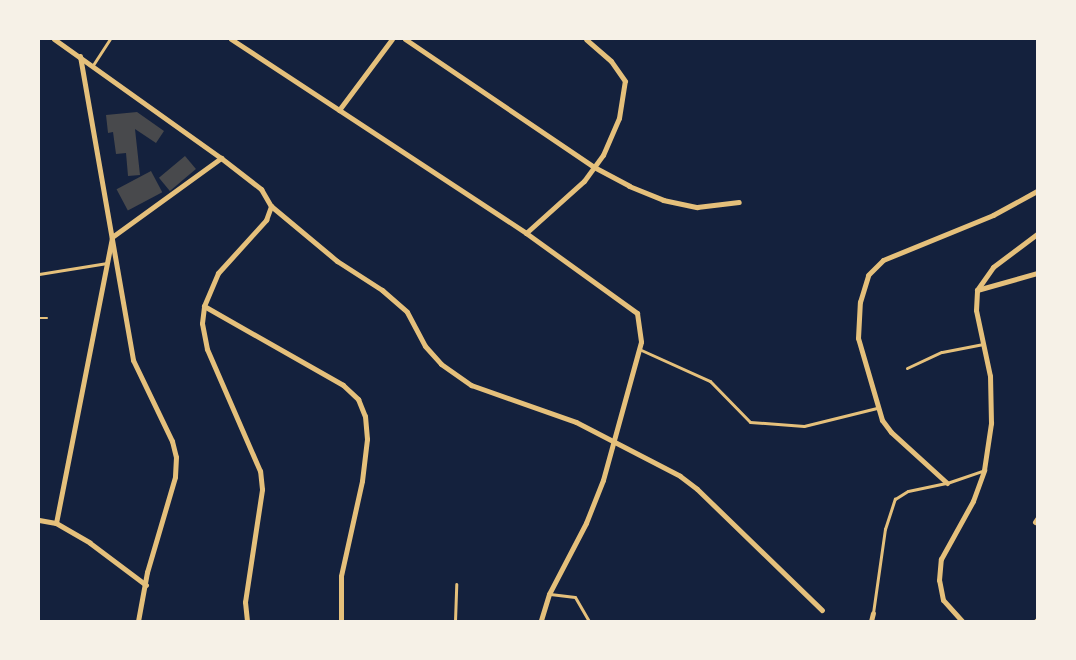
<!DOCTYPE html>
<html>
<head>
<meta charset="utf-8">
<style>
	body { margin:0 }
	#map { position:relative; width:1076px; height:660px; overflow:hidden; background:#14213d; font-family:"Open Sans",sans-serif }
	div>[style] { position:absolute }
	.building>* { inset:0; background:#48494c; transform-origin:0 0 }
	.path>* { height:2px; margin:-1px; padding:0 1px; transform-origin:1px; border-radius:1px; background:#e5c07b }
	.service>* { height:3px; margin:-1.5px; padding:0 1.5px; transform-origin:1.5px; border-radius:1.5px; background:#e5c07b }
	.minor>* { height:5px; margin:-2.5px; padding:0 2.5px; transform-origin:2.5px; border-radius:2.5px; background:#e5c07b }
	span { translate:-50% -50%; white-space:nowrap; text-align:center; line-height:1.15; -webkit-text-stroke:5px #f6f1e7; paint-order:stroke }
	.frame { position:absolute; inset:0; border:40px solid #f6f1e7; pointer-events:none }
</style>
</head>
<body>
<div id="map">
	<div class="building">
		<i style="clip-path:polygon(137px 112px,164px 131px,156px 143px,135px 129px,140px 175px,128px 176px,126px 153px,116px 154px,113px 132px,108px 133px,106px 115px)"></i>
		<i style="left:185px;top:156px;width:17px;height:34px;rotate:50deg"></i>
		<i style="left:151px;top:171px;width:24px;height:39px;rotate:62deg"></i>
	</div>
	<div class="path">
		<i style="left:39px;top:318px;width:8px"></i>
	</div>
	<div class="service">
		<i style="left:93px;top:65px;width:31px;rotate:-57deg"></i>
		<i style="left:39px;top:274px;width:69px;rotate:-9.2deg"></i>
		<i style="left:639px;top:349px;width:78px;rotate:24.3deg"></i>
		<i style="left:710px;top:381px;width:57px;rotate:45.7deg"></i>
		<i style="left:750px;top:422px;width:54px;rotate:4.2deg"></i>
		<i style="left:804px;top:426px;width:75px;rotate:-13.9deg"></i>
		<i style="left:907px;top:368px;width:38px;rotate:-25deg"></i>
		<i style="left:942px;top:352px;width:42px;rotate:-11deg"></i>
		<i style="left:550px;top:594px;width:25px;rotate:7deg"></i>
		<i style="left:575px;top:597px;width:28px;rotate:60deg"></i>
		<i style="left:873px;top:613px;width:85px;rotate:-81.9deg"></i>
		<i style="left:885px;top:529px;width:32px;rotate:-72deg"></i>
		<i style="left:895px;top:499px;width:15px;rotate:-32deg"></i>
		<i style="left:908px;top:491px;width:40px;rotate:-12deg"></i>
		<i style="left:947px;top:483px;width:39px;rotate:-19deg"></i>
		<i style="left:455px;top:621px;width:37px;rotate:-88deg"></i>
	</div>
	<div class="minor">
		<i style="left:54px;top:39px;width:205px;rotate:35.5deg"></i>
		<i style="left:221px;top:158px;width:51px;rotate:37.8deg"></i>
		<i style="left:261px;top:189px;width:20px;rotate:60deg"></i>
		<i style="left:271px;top:206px;width:86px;rotate:39.8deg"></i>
		<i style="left:337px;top:261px;width:54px;rotate:32.8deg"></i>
		<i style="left:382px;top:290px;width:33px;rotate:41deg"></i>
		<i style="left:407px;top:312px;width:38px;rotate:62deg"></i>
		<i style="left:425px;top:346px;width:24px;rotate:48deg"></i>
		<i style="left:441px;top:364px;width:37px;rotate:35deg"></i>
		<i style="left:471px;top:385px;width:111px;rotate:19.4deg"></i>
		<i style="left:576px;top:422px;width:117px;rotate:27.4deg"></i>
		<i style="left:680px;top:476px;width:21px;rotate:37deg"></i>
		<i style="left:697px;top:489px;width:174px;rotate:44.1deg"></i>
		<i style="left:231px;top:39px;width:353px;rotate:33.3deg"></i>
		<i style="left:526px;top:233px;width:137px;rotate:35.8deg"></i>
		<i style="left:637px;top:313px;width:29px;rotate:82deg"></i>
		<i style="left:641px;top:342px;width:143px;rotate:105.4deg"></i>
		<i style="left:603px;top:480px;width:46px;rotate:111.6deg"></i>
		<i style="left:586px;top:523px;width:80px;rotate:117.5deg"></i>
		<i style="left:549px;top:594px;width:28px;rotate:107deg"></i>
		<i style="left:405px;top:39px;width:228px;rotate:34.1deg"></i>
		<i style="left:594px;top:167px;width:40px;rotate:28deg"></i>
		<i style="left:629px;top:186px;width:37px;rotate:22deg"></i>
		<i style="left:663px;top:200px;width:35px;rotate:12deg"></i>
		<i style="left:697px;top:207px;width:42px;rotate:-6.8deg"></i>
		<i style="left:80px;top:56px;width:309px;rotate:80.1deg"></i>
		<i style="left:133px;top:360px;width:90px;rotate:64.3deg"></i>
		<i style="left:172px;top:441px;width:16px;rotate:76deg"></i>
		<i style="left:176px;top:457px;width:20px;rotate:93deg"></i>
		<i style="left:175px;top:477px;width:99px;rotate:106.4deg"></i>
		<i style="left:147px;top:572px;width:50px;rotate:100.4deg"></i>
		<i style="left:339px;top:110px;width:89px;rotate:-53.3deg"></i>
		<i style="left:526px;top:233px;width:78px;rotate:-41.9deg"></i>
		<i style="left:584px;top:181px;width:32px;rotate:-54deg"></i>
		<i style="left:603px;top:155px;width:40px;rotate:-66.6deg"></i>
		<i style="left:619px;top:118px;width:37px;rotate:-81deg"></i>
		<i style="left:625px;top:81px;width:24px;rotate:-125deg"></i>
		<i style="left:611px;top:61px;width:33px;rotate:-139deg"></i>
		<i style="left:977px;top:290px;width:28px;rotate:-55deg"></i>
		<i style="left:993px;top:267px;width:55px;rotate:-36.9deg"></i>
		<i style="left:977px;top:290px;width:62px;rotate:-15.8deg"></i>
		<i style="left:204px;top:306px;width:160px;rotate:29.6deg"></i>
		<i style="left:343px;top:385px;width:21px;rotate:43deg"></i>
		<i style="left:358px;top:399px;width:18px;rotate:68deg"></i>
		<i style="left:365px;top:416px;width:23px;rotate:85deg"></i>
		<i style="left:367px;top:439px;width:42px;rotate:96.8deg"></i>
		<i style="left:362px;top:481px;width:97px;rotate:102.5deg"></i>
		<i style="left:341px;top:576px;width:45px;rotate:90deg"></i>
		<i style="left:947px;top:483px;width:76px;rotate:-137.7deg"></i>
		<i style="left:891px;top:432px;width:15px;rotate:-127deg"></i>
		<i style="left:882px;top:420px;width:85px;rotate:-106.3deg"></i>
		<i style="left:858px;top:338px;width:36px;rotate:-87deg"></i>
		<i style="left:860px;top:302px;width:28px;rotate:-73deg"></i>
		<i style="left:868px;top:275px;width:21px;rotate:-45deg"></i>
		<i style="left:883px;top:260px;width:119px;rotate:-22.2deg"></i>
		<i style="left:993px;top:215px;width:50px;rotate:-28.6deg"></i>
		<i style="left:39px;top:520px;width:17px;rotate:10deg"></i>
		<i style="left:56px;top:523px;width:39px;rotate:30deg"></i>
		<i style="left:90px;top:543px;width:70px;rotate:36.9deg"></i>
		<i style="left:1035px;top:522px;width:4px;rotate:-56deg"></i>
		<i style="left:56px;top:523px;width:291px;rotate:-78.9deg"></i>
		<i style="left:112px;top:237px;width:135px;rotate:-35.9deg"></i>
		<i style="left:247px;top:621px;width:19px;rotate:-96deg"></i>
		<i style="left:245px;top:602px;width:114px;rotate:-81.4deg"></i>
		<i style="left:262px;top:489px;width:18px;rotate:-96deg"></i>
		<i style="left:260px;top:471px;width:133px;rotate:-113.5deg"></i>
		<i style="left:207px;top:349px;width:26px;rotate:-101deg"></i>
		<i style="left:202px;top:323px;width:17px;rotate:-83deg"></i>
		<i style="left:204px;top:306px;width:36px;rotate:-67deg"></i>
		<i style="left:218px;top:273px;width:72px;rotate:-47.8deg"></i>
		<i style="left:266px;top:220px;width:15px;rotate:-70deg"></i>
		<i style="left:871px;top:621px;width:8px;rotate:-76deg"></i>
		<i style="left:962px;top:621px;width:28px;rotate:-132deg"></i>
		<i style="left:943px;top:600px;width:20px;rotate:-101deg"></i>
		<i style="left:939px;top:580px;width:21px;rotate:-85deg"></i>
		<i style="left:941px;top:559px;width:66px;rotate:-61.1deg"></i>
		<i style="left:973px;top:501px;width:33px;rotate:-70deg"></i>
		<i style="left:984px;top:470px;width:48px;rotate:-81.5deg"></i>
		<i style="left:991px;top:423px;width:47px;rotate:-91.2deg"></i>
		<i style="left:990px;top:376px;width:67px;rotate:-102deg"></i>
		<i style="left:976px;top:310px;width:20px;rotate:-87deg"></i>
		<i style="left:1036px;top:621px;width:1px;rotate:-45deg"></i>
	</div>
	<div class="frame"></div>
</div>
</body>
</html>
